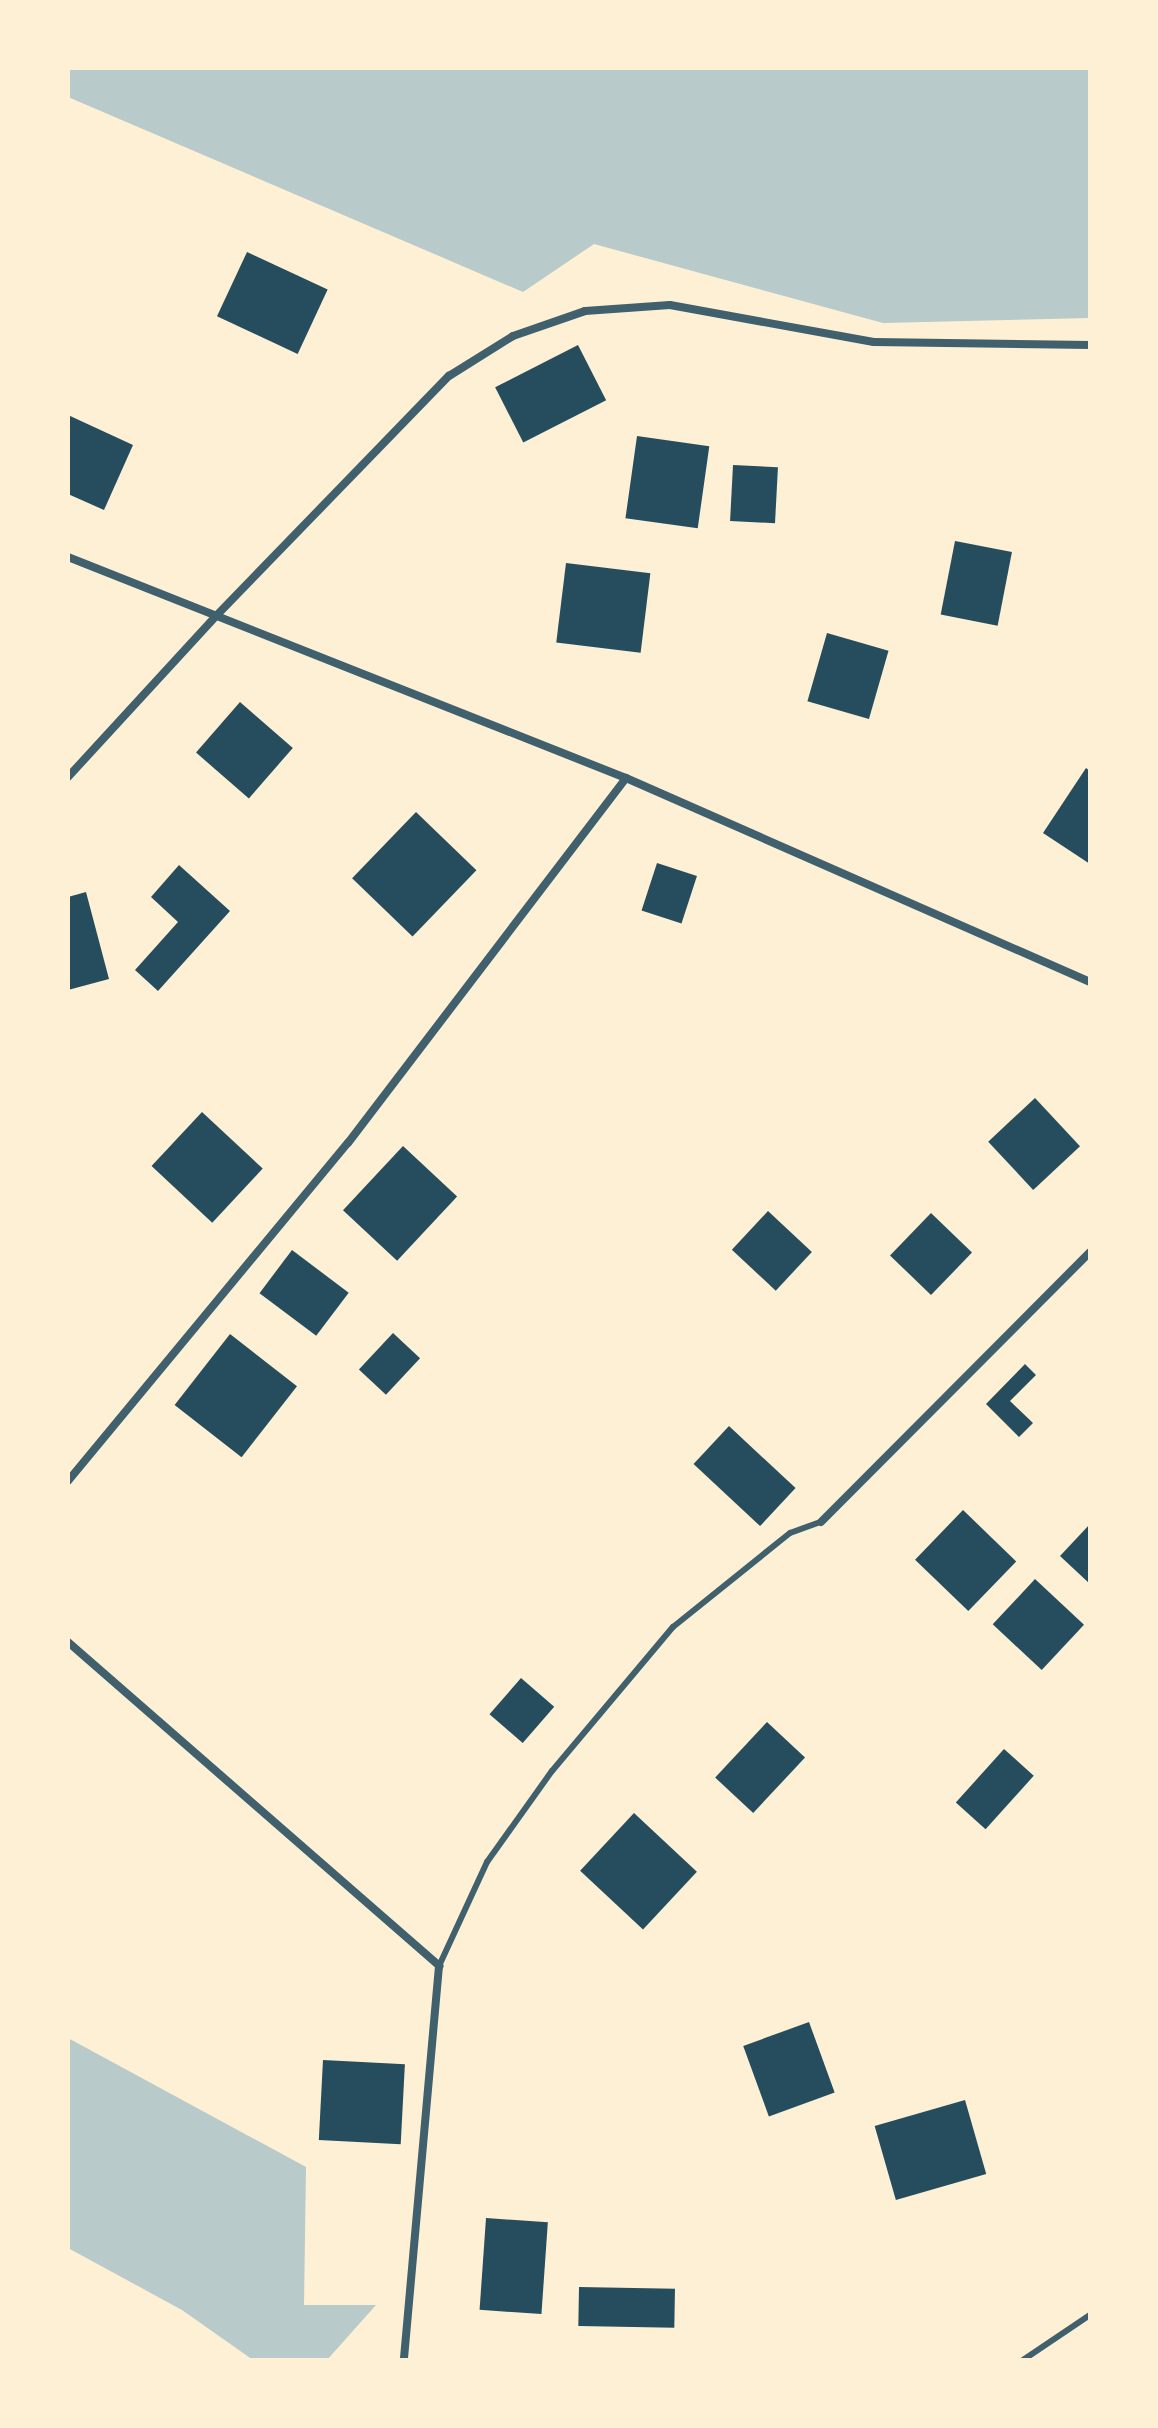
<!DOCTYPE html>
<html>
<head>
<meta charset="utf-8">
<style>
	body { margin:0 }
	#map { position:relative; width:1158px; height:2428px; overflow:hidden; background:#fdf0d5; font-family:Raleway,sans-serif }
	div>[style] { position:absolute }
	.green>* { inset:0; background:#b9caca }
	.building>* { inset:0; background:#264d5e; transform-origin:0 0 }
	.service>* { height:6px; margin:-3px; padding:0 3px; transform-origin:3px; border-radius:3px; background:#3f606c }
	.minor>* { height:8px; margin:-4px; padding:0 4px; transform-origin:4px; border-radius:4px; background:#3f606c }
	span { translate:-50% -50%; white-space:nowrap; text-align:center; line-height:1.15; -webkit-text-stroke:8px #fdf0d5; paint-order:stroke }
	.frame { position:absolute; inset:0; border:70px solid #fdf0d5; pointer-events:none }
</style>
</head>
<body>
<div id="map">
	<div class="green">
		<i style="clip-path:polygon(68px 68px,1090px 68px,1090px 318px,883px 323px,594px 244px,523px 292px,68px 97px)"></i>
		<i style="clip-path:polygon(68px 2038px,306px 2167px,304px 2305px,376px 2305px,327px 2360px,253px 2360px,182px 2310px,68px 2248px)"></i>
	</div>
	<div class="building">
		<i style="left:247px;top:252px;width:89px;height:71px;rotate:25deg"></i>
		<i style="left:578px;top:345px;width:62px;height:93px;rotate:63deg"></i>
		<i style="clip-path:polygon(68px 415px,133px 445px,104px 510px,68px 494px)"></i>
		<i style="left:637px;top:436px;width:73px;height:83px;rotate:8deg"></i>
		<i style="left:733px;top:465px;width:45px;height:56px;rotate:3deg"></i>
		<i style="left:955px;top:541px;width:58px;height:75px;rotate:11deg"></i>
		<i style="left:566px;top:563px;width:85px;height:80px;rotate:7deg"></i>
		<i style="left:827px;top:633px;width:64px;height:71px;rotate:16deg"></i>
		<i style="left:240px;top:702px;width:70px;height:67px;rotate:41deg"></i>
		<i style="clip-path:polygon(1086px 768px,1090px 771px,1090px 864px,1043px 833px)"></i>
		<i style="left:416px;top:812px;width:84px;height:92px;rotate:44deg"></i>
		<i style="left:657px;top:863px;width:42px;height:50px;rotate:18deg"></i>
		<i style="clip-path:polygon(179px 865px,230px 911px,158px 991px,135px 970px,178px 922px,151px 897px)"></i>
		<i style="clip-path:polygon(86px 892px,109px 979px,68px 990px,68px 897px)"></i>
		<i style="left:1035px;top:1098px;width:66px;height:64px;rotate:47deg"></i>
		<i style="left:202px;top:1112px;width:83px;height:74px;rotate:43deg"></i>
		<i style="left:403px;top:1146px;width:74px;height:88px;rotate:43deg"></i>
		<i style="left:768px;top:1211px;width:60px;height:53px;rotate:43deg"></i>
		<i style="left:931px;top:1213px;width:57px;height:59px;rotate:44deg"></i>
		<i style="left:292px;top:1250px;width:71px;height:54px;rotate:37deg"></i>
		<i style="left:393px;top:1333px;width:37px;height:50px;rotate:43deg"></i>
		<i style="left:230px;top:1334px;width:85px;height:90px;rotate:38deg"></i>
		<i style="clip-path:polygon(1025px 1364px,1036px 1375px,1010px 1401px,1033px 1423px,1019px 1437px,986px 1404px)"></i>
		<i style="left:729px;top:1426px;width:91px;height:52px;rotate:43deg"></i>
		<i style="left:963px;top:1510px;width:74px;height:69px;rotate:44deg"></i>
		<i style="clip-path:polygon(1090px 1524px,1090px 1584px,1060px 1556px)"></i>
		<i style="left:1035px;top:1579px;width:67px;height:62px;rotate:43deg"></i>
		<i style="left:521px;top:1678px;width:44px;height:48px;rotate:41deg"></i>
		<i style="left:767px;top:1722px;width:52px;height:76px;rotate:43deg"></i>
		<i style="left:1004px;top:1749px;width:40px;height:72px;rotate:42deg"></i>
		<i style="left:634px;top:1813px;width:86px;height:79px;rotate:43deg"></i>
		<i style="left:809px;top:2022px;width:75px;height:70px;rotate:70deg"></i>
		<i style="left:323px;top:2060px;width:82px;height:80px;rotate:3deg"></i>
		<i style="left:965px;top:2100px;width:77px;height:94px;rotate:74deg"></i>
		<i style="left:486px;top:2218px;width:62px;height:92px;rotate:4deg"></i>
		<i style="left:579px;top:2287px;width:96px;height:39px;rotate:1deg"></i>
	</div>
	<div class="service">
		<i style="left:439px;top:1966px;width:115px;rotate:-65.2deg"></i>
		<i style="left:487px;top:1862px;width:112px;rotate:-54.5deg"></i>
		<i style="left:552px;top:1771px;width:188px;rotate:-50deg"></i>
		<i style="left:673px;top:1627px;width:150px;rotate:-38.8deg"></i>
		<i style="left:790px;top:1533px;width:33px;rotate:-20deg"></i>
		<i style="left:1023px;top:2360px;width:81px;rotate:-33.9deg"></i>
	</div>
	<div class="minor">
		<i style="left:68px;top:557px;width:600px;rotate:21.61deg"></i>
		<i style="left:626px;top:778px;width:507px;rotate:23.73deg"></i>
		<i style="left:68px;top:777px;width:220px;rotate:-47.4deg"></i>
		<i style="left:217px;top:615px;width:333px;rotate:-45.9deg"></i>
		<i style="left:449px;top:376px;width:75px;rotate:-32deg"></i>
		<i style="left:513px;top:336px;width:76px;rotate:-19.1deg"></i>
		<i style="left:585px;top:311px;width:85px;rotate:-4deg"></i>
		<i style="left:670px;top:305px;width:207px;rotate:10.3deg"></i>
		<i style="left:874px;top:342px;width:216px;rotate:0.8deg"></i>
		<i style="left:68px;top:1481px;width:439px;rotate:-50.4deg"></i>
		<i style="left:348px;top:1143px;width:459px;rotate:-52.7deg"></i>
		<i style="left:821px;top:1522px;width:381px;rotate:-45.1deg"></i>
		<i style="left:68px;top:1642px;width:493px;rotate:41.1deg"></i>
		<i style="left:439px;top:1966px;width:396px;rotate:95.1deg"></i>
	</div>
	<div class="frame"></div>
</div>
</body>
</html>
